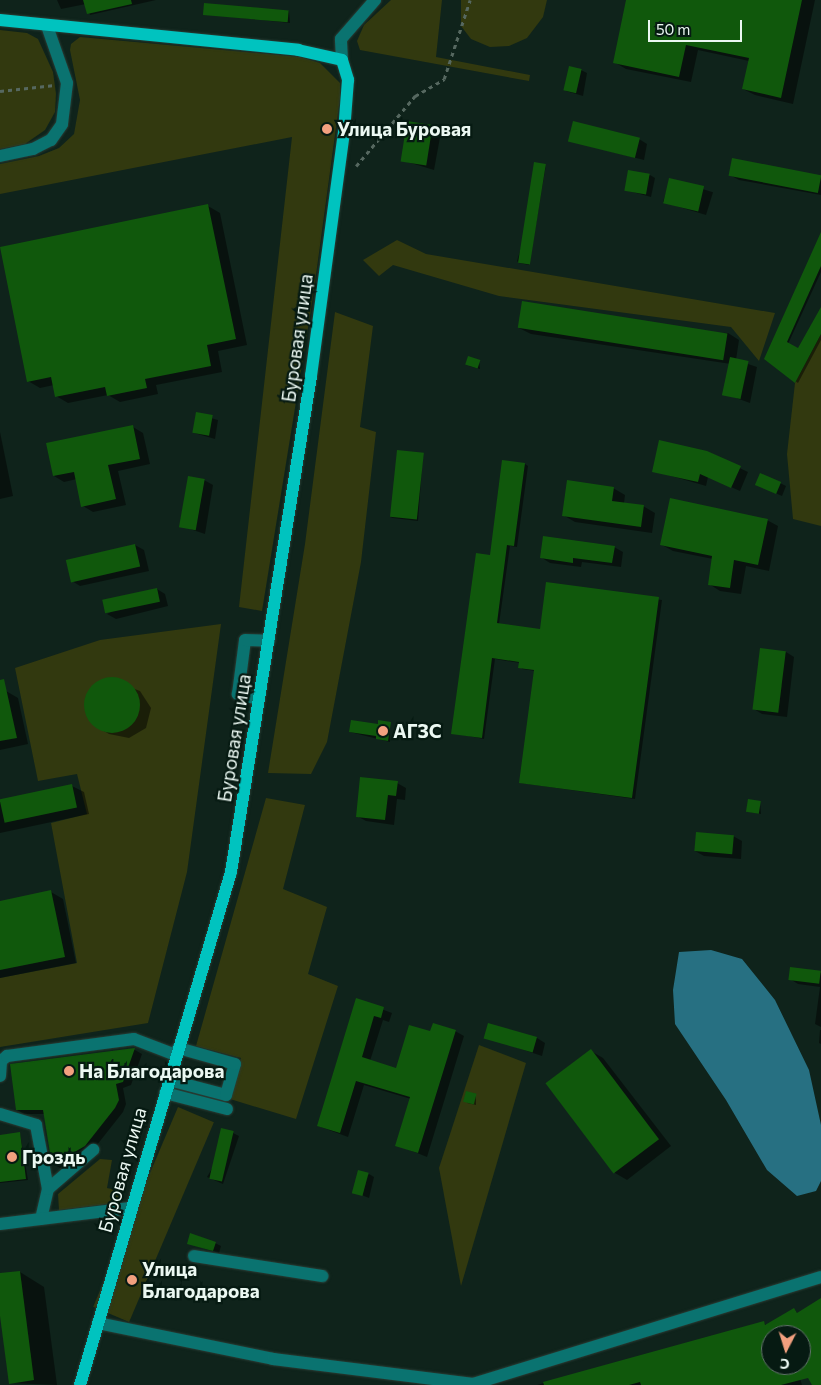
<!DOCTYPE html>
<html>
<head>
<meta charset="utf-8">
<style>
	body { margin:0 }
	#map { position:relative; width:821px; height:1385px; overflow:hidden; background:#0f231b; font-family:Commissioner,sans-serif }
	div>[style] { position:absolute }
	.green>* { inset:0; background:#32390f; transform-origin:0 0 }
	.water>* { inset:0; background:#277082 }
	.shadow>* { inset:0; background:#0007; transform-origin:0 0 }
	.building>* { inset:0; background:#10580c; transform-origin:0 0 }
	.round { border-radius:50% }
	.path>* { height:2.5px; margin-top:-1.25px; transform-origin:0; background:repeating-linear-gradient(90deg,#566860 0 4px,transparent 0 8px) }
	.roads { filter:drop-shadow(0 0 1px #293d35) drop-shadow(0 0 1px #293d35) }
	.minor>* { height:12px; margin:-6px; padding:0 6px; transform-origin:6px; border-radius:6px; background:#0a7370 }
	.major>* { height:12px; margin:-6px; padding:0 6px; transform-origin:6px; border-radius:6px; background:#00c3bf }
	.dots>* { width:14px; height:14px; translate:-50% -50%; box-sizing:border-box; border:2px solid #061a12; border-radius:50% }
	span { translate:-50% -50%; white-space:nowrap; text-align:center; line-height:1.15; -webkit-text-stroke:4.5px #061a12; paint-order:stroke }
	.poi-label { font-size:19px; color:#ebf8f2; font-weight:700 }
	.left { translate:0 -50%; text-align:left }
	.street-label { font-size:19px; color:#ebf8f2 }
	.north { position:absolute; left:761px; top:1325px; width:50px; height:50px; box-sizing:border-box; background:#061a12; border:1px solid #62736c; border-radius:50%; rotate:185deg; font-size:14px; font-weight:700; line-height:20px; text-align:center; color:#ebf8f2 }
	.north::after { content:''; display:block; margin:auto; width:18px; height:22px; background:#f2a07f; clip-path:polygon(50% 0,100% 100%,50% 72%,0 100%) }
	.scale { position:absolute; left:648px; top:20px; width:94px; height:22px; box-sizing:border-box; border:2px solid #ebf8f2; border-top:0; padding-left:6px; font-size:15px; line-height:18px; white-space:nowrap; color:#ebf8f2; -webkit-text-stroke:4px #061a12; paint-order:stroke }
</style>
</head>
<body>
<div id="map">
	<div class="green">
		<i style="clip-path:polygon(391px 0,442px 0,436px 57px,530px 75px,529px 81px,360px 50px,357px 41px,364px 25px)"></i>
		<i style="clip-path:polygon(461px 0,547px 0,543px 17px,527px 38px,509px 46px,490px 47px,471px 39px,461px 26px)"></i>
		<i style="clip-path:polygon(0 30px,27px 33px,38px 39px,53px 72px,56px 94px,55px 112px,45px 130px,25px 144px,0 149px)"></i>
		<i style="clip-path:polygon(80px 37px,300px 57px,320px 63px,340px 83px,340px 98px,313px 297px,262px 611px,239px 607px,292px 137px,0 194px,0 164px,39px 156px,59px 148px,74px 134px,80px 100px,70px 50px,71px 44px)"></i>
		<i style="clip-path:polygon(397px 240px,426px 254px,775px 313px,759px 361px,731px 327px,499px 296px,393px 265px,379px 276px,363px 260px)"></i>
		<i style="clip-path:polygon(335px 312px,373px 326px,360px 427px,376px 432px,361px 562px,327px 742px,311px 774px,268px 773px,305px 544px)"></i>
		<i style="clip-path:polygon(821px 334px,821px 526px,793px 519px,787px 454px,795px 383px)"></i>
		<i style="clip-path:polygon(221px 624px,187px 872px,148px 1023px,0 1047px,0 978px,77px 963px,51px 823px,87px 814px,77px 774px,38px 781px,15px 668px,100px 640px)"></i>
		<i style="clip-path:polygon(266px 798px,305px 805px,283px 889px,327px 907px,308px 974px,338px 986px,296px 1119px,230px 1099px,241px 1058px,196px 1046px)"></i>
		<i style="clip-path:polygon(479px 1045px,526px 1063px,461px 1286px,439px 1168px)"></i>
		<i style="left:178px;top:1107px;width:39px;height:217px;rotate:23deg"></i>
		<i style="clip-path:polygon(100px 1159px,112px 1160px,107px 1188px,121px 1191px,116px 1203px,59px 1210px,58px 1194px)"></i>
	</div>
	<div class="water">
		<i style="clip-path:polygon(711px 950px,742px 959px,775px 1000px,809px 1070px,821px 1125px,821px 1181px,816px 1191px,797px 1196px,767px 1170px,726px 1100px,675px 1024px,673px 990px,679px 952px)"></i>
	</div>
	<div class="shadow">
		<i style="clip-path:polygon(57px 0,156px 0,90px 15px,86px 4px,61px 9px)"></i>
		<i style="clip-path:polygon(627px 0,815px 0,793px 104px,755px 95px,743px 89px,749px 61px,698px 50px,691px 82px,626px 69px,614px 62px)"></i>
		<i style="clip-path:polygon(289px 11px,290px 23px,204px 14px)"></i>
		<i style="clip-path:polygon(581px 70px,587px 73px,583px 96px,566px 91px)"></i>
		<i style="clip-path:polygon(432px 127px,441px 132px,434px 170px,401px 160px)"></i>
		<i style="clip-path:polygon(639px 139px,647px 144px,644px 160px,569px 141px)"></i>
		<i style="clip-path:polygon(546px 165px,529px 265px,519px 263px,517px 261px)"></i>
		<i style="clip-path:polygon(650px 175px,655px 178px,651px 197px,625px 190px)"></i>
		<i style="clip-path:polygon(730px 175px,821px 176px,821px 195px,739px 180px)"></i>
		<i style="left:670px;top:179px;width:45px;height:24px;rotate:17deg"></i>
		<i style="clip-path:polygon(208px 206px,220px 213px,247px 345px,218px 351px,222px 372px,156px 385px,158px 394px,120px 402px,108px 395px,68px 403px,56px 396px,54px 385px,40px 388px,28px 381px)"></i>
		<i style="clip-path:polygon(821px 235px,821px 272px,788px 344px,799px 349px,821px 310px,821px 340px,798px 383px,765px 359px)"></i>
		<i style="clip-path:polygon(519px 328px,728px 333px,739px 340px,736px 360px,757px 367px,750px 403px,725px 394px,731px 364px,531px 334px)"></i>
		<i style="clip-path:polygon(479px 361px,480px 369px,469px 366px)"></i>
		<i style="clip-path:polygon(197px 414px,218px 420px,215px 439px,194px 433px)"></i>
		<i style="clip-path:polygon(133px 427px,143px 433px,150px 464px,118px 471px,126px 505px,93px 512px,83px 506px,77px 479px,64px 482px,54px 476px)"></i>
		<i style="clip-path:polygon(0 432px,13px 496px,0 499px)"></i>
		<i style="clip-path:polygon(706px 452px,748px 472px,740px 491px,708px 477px,706px 486px,654px 471px)"></i>
		<i style="clip-path:polygon(423px 454px,418px 521px,393px 518px,390px 517px)"></i>
		<i style="clip-path:polygon(525px 464px,528px 466px,517px 547px,510px 546px,499px 624px,541px 630px,547px 584px,662px 600px,635px 799px,521px 783px,536px 671px,522px 669px,520px 663px,495px 659px,484px 739px,453px 733px,491px 557px)"></i>
		<i style="clip-path:polygon(204px 480px,213px 485px,205px 534px,181px 526px)"></i>
		<i style="clip-path:polygon(780px 483px,786px 486px,782px 496px,762px 487px)"></i>
		<i style="clip-path:polygon(613px 488px,625px 495px,624px 503px,643px 506px,655px 513px,652px 533px,575px 522px,563px 515px)"></i>
		<i style="clip-path:polygon(767px 520px,778px 526px,769px 571px,746px 566px,741px 594px,720px 591px,709px 584px,713px 559px,673px 551px,662px 545px)"></i>
		<i style="clip-path:polygon(135px 545px,144px 550px,149px 571px,80px 586px,72px 581px)"></i>
		<i style="clip-path:polygon(614px 547px,623px 552px,621px 567px,582px 562px,581px 567px,550px 563px,542px 558px)"></i>
		<i style="clip-path:polygon(157px 589px,165px 594px,168px 606px,116px 619px,107px 614px)"></i>
		<i style="clip-path:polygon(786px 652px,794px 657px,787px 717px,762px 714px,754px 709px)"></i>
		<i style="clip-path:polygon(108px 679px,140px 691px,151px 708px,146px 728px,129px 738px,109px 734px,97px 727px,86px 709px,91px 690px)"></i>
		<i style="clip-path:polygon(6px 691px,18px 698px,28px 744px,0 750px,0 692px)"></i>
		<i style="clip-path:polygon(390px 723px,390px 742px,350px 732px,379px 725px)"></i>
		<i style="clip-path:polygon(397px 783px,406px 788px,405px 800px,397px 799px,394px 825px,366px 821px,357px 816px)"></i>
		<i style="clip-path:polygon(72px 786px,84px 792px,89px 814px,0 833px,0 802px)"></i>
		<i style="clip-path:polygon(760px 802px,761px 814px,750px 812px)"></i>
		<i style="clip-path:polygon(733px 836px,742px 841px,741px 859px,704px 856px,695px 851px)"></i>
		<i style="clip-path:polygon(51px 892px,63px 899px,76px 963px,0 978px,0 902px)"></i>
		<i style="clip-path:polygon(821px 973px,821px 1027px,815px 1024px,820px 987px,798px 984px,790px 979px)"></i>
		<i style="clip-path:polygon(357px 1000px,392px 1013px,389px 1022px,383px 1020px,370px 1061px,397px 1070px,431px 1033px,455px 1031px,464px 1036px,427px 1157px,397px 1145px,411px 1099px,364px 1085px,348px 1137px,318px 1126px)"></i>
		<i style="clip-path:polygon(820px 1030px,821px 1030px,821px 1044px,819px 1043px)"></i>
		<i style="clip-path:polygon(485px 1037px,537px 1038px,545px 1043px,542px 1056px)"></i>
		<i style="clip-path:polygon(135px 1050px,142px 1054px,131px 1085px,123px 1088px,126px 1104px,123px 1112px,93px 1150px,60px 1168px,53px 1164px,45px 1114px,24px 1114px,17px 1110px,11px 1065px)"></i>
		<i style="clip-path:polygon(591px 1051px,603px 1058px,671px 1146px,627px 1180px,615px 1173px)"></i>
		<i style="clip-path:polygon(476px 1095px,476px 1105px,467px 1103px)"></i>
		<i style="clip-path:polygon(233px 1133px,239px 1136px,223px 1184px,207px 1177px)"></i>
		<i style="clip-path:polygon(20px 1134px,28px 1180px,0 1183px,0 1136px)"></i>
		<i style="clip-path:polygon(369px 1174px,374px 1177px,369px 1198px,354px 1192px)"></i>
		<i style="clip-path:polygon(188px 1243px,215px 1243px,221px 1246px,219px 1253px)"></i>
		<i style="clip-path:polygon(20px 1272px,44px 1287px,57px 1385px,10px 1383px,0 1312px,0 1275px)"></i>
		<i style="clip-path:polygon(821px 1301px,821px 1385px,814px 1385px,801px 1364px,801px 1335px,771px 1335px,771px 1365px,796px 1365px,802px 1385px,537px 1385px,763px 1322px,767px 1326px,794px 1309px,798px 1314px)"></i>
	</div>
	<div class="building">
		<i style="clip-path:polygon(83px 0,131px 0,132px 4px,87px 14px)"></i>
		<i style="clip-path:polygon(626px 0,802px 0,781px 98px,742px 89px,749px 58px,686px 45px,679px 77px,613px 63px)"></i>
		<i style="left:204px;top:3px;width:85px;height:12px;rotate:5deg"></i>
		<i style="left:569px;top:66px;width:13px;height:25px;rotate:13deg"></i>
		<i style="left:407px;top:121px;width:26px;height:41px;rotate:9deg"></i>
		<i style="left:573px;top:121px;width:69px;height:21px;rotate:14deg"></i>
		<i style="left:732px;top:158px;width:91px;height:18px;rotate:11deg"></i>
		<i style="left:534px;top:162px;width:12px;height:102px;rotate:9deg"></i>
		<i style="left:628px;top:170px;width:22px;height:21px;rotate:10deg"></i>
		<i style="left:669px;top:178px;width:36px;height:26px;rotate:13deg"></i>
		<i style="clip-path:polygon(208px 204px,236px 339px,207px 345px,211px 366px,145px 379px,147px 388px,107px 396px,105px 387px,55px 397px,51px 377px,27px 382px,0 247px)"></i>
		<i style="clip-path:polygon(821px 232px,821px 266px,787px 342px,798px 348px,821px 307px,821px 334px,795px 383px,764px 359px)"></i>
		<i style="left:522px;top:301px;width:208px;height:27px;rotate:9deg"></i>
		<i style="left:468px;top:356px;width:13px;height:9px;rotate:18deg"></i>
		<i style="left:730px;top:357px;width:19px;height:39px;rotate:12deg"></i>
		<i style="left:196px;top:412px;width:17px;height:21px;rotate:10deg"></i>
		<i style="clip-path:polygon(133px 425px,140px 459px,108px 465px,116px 499px,81px 507px,74px 472px,53px 476px,46px 443px)"></i>
		<i style="clip-path:polygon(659px 440px,707px 451px,741px 466px,731px 488px,700px 474px,698px 482px,652px 472px)"></i>
		<i style="left:397px;top:450px;width:27px;height:67px;rotate:6deg"></i>
		<i style="clip-path:polygon(502px 460px,525px 463px,514px 546px,507px 545px,497px 623px,540px 629px,546px 582px,659px 597px,632px 798px,519px 783px,534px 670px,518px 668px,519px 662px,492px 658px,482px 738px,451px 734px,476px 553px,490px 555px)"></i>
		<i style="left:760px;top:473px;width:23px;height:13px;rotate:23deg"></i>
		<i style="left:188px;top:476px;width:17px;height:52px;rotate:10deg"></i>
		<i style="clip-path:polygon(567px 480px,614px 487px,612px 501px,644px 505px,641px 527px,562px 516px)"></i>
		<i style="clip-path:polygon(670px 498px,768px 519px,758px 565px,734px 560px,730px 588px,708px 585px,712px 556px,660px 545px)"></i>
		<i style="clip-path:polygon(543px 536px,615px 546px,612px 563px,573px 558px,573px 563px,540px 558px)"></i>
		<i style="left:135px;top:544px;width:23px;height:71px;rotate:77deg"></i>
		<i style="left:157px;top:588px;width:14px;height:56px;rotate:78deg"></i>
		<i style="left:760px;top:648px;width:26px;height:62px;rotate:7deg"></i>
		<i class="round" style="left:84px;top:677px;width:56px;height:56px"></i>
		<i style="clip-path:polygon(4px 679px,17px 738px,0 741px,0 680px)"></i>
		<i style="clip-path:polygon(351px 720px,378px 724px,378px 720px,391px 722px,388px 741px,376px 739px,376px 736px,349px 732px)"></i>
		<i style="clip-path:polygon(360px 777px,398px 781px,396px 796px,388px 795px,385px 820px,356px 817px)"></i>
		<i style="left:72px;top:784px;width:24px;height:74px;rotate:78deg"></i>
		<i style="left:748px;top:799px;width:13px;height:13px;rotate:9deg"></i>
		<i style="left:696px;top:832px;width:38px;height:19px;rotate:5deg"></i>
		<i style="clip-path:polygon(51px 890px,65px 957px,0 970px,0 901px)"></i>
		<i style="left:790px;top:967px;width:31px;height:13px;rotate:7deg"></i>
		<i style="clip-path:polygon(356px 998px,384px 1007px,381px 1018px,374px 1016px,362px 1057px,396px 1068px,409px 1025px,430px 1031px,433px 1023px,456px 1030px,418px 1153px,395px 1146px,410px 1097px,356px 1081px,340px 1133px,317px 1126px)"></i>
		<i style="left:488px;top:1023px;width:51px;height:16px;rotate:16deg"></i>
		<i style="clip-path:polygon(135px 1048px,123px 1082px,116px 1084px,119px 1100px,115px 1108px,85px 1146px,52px 1165px,43px 1110px,16px 1110px,10px 1064px)"></i>
		<i style="left:591px;top:1049px;width:113px;height:57px;rotate:53deg"></i>
		<i style="left:466px;top:1091px;width:11px;height:11px;rotate:15deg"></i>
		<i style="left:221px;top:1128px;width:13px;height:52px;rotate:13deg"></i>
		<i style="clip-path:polygon(20px 1132px,26px 1179px,0 1182px,0 1135px)"></i>
		<i style="left:358px;top:1170px;width:11px;height:24px;rotate:15deg"></i>
		<i style="clip-path:polygon(190px 1233px,216px 1242px,213px 1251px,187px 1244px)"></i>
		<i style="clip-path:polygon(20px 1271px,34px 1380px,9px 1384px,0 1316px,0 1273px)"></i>
		<i style="clip-path:polygon(evenodd,821px 1298px,821px 1385px,812px 1385px,808px 1378px,781px 1385px,641px 1385px,640px 1382px,629px 1385px,544px 1385px,543px 1382px,764px 1321px,765px 1325px,794px 1308px,797px 1313px,821px 1298px,768px 1335px,801px 1335px,801px 1365px,771px 1365px,768px 1335px)"></i>
	</div>
	<div class="path">
		<i style="left:0;top:91px;width:55px;rotate:-6.2deg"></i>
		<i style="left:356px;top:166px;width:92px;rotate:-49.9deg"></i>
		<i style="left:415px;top:96px;width:34px;rotate:-30deg"></i>
		<i style="left:444px;top:79px;width:83px;rotate:-71.8deg"></i>
	</div>
	<div class="roads">
		<div class="minor">
			<i style="left:342px;top:60px;width:21px;rotate:-93deg"></i>
			<i style="left:341px;top:39px;width:52px;rotate:-48.9deg"></i>
			<i style="left:0;top:156px;width:34px;rotate:-12deg"></i>
			<i style="left:33px;top:149px;width:20px;rotate:-27deg"></i>
			<i style="left:51px;top:140px;width:19px;rotate:-55deg"></i>
			<i style="left:62px;top:124px;width:41px;rotate:-83deg"></i>
			<i style="left:67px;top:83px;width:60px;rotate:-109.3deg"></i>
			<i style="left:259px;top:699px;width:22px;rotate:-167deg"></i>
			<i style="left:238px;top:694px;width:54px;rotate:-82.6deg"></i>
			<i style="left:245px;top:640px;width:24px;rotate:2deg"></i>
			<i style="left:0;top:1076px;width:15px;rotate:-86deg"></i>
			<i style="left:1px;top:1061px;width:8px;rotate:-40deg"></i>
			<i style="left:7px;top:1056px;width:128px;rotate:-7.6deg"></i>
			<i style="left:134px;top:1039px;width:45px;rotate:20.9deg"></i>
			<i style="left:169px;top:1080px;width:59px;rotate:14.7deg"></i>
			<i style="left:226px;top:1095px;width:32px;rotate:-74deg"></i>
			<i style="left:235px;top:1064px;width:59px;rotate:-164.3deg"></i>
			<i style="left:165px;top:1093px;width:64px;rotate:14.5deg"></i>
			<i style="left:0;top:1114px;width:38px;rotate:17deg"></i>
			<i style="left:36px;top:1125px;width:65px;rotate:79.4deg"></i>
			<i style="left:41px;top:1219px;width:31px;rotate:-77deg"></i>
			<i style="left:48px;top:1189px;width:60px;rotate:-40.9deg"></i>
			<i style="left:0;top:1224px;width:131px;rotate:-7deg"></i>
			<i style="left:194px;top:1256px;width:130px;rotate:8.9deg"></i>
			<i style="left:98px;top:1323px;width:179px;rotate:11.6deg"></i>
			<i style="left:273px;top:1359px;width:202px;rotate:7.1deg"></i>
			<i style="left:473px;top:1384px;width:364px;rotate:-17.1deg"></i>
		</div>
		<div class="major">
			<i style="left:0;top:20px;width:300px;rotate:5.7deg"></i>
			<i style="left:298px;top:50px;width:45px;rotate:12.8deg"></i>
			<i style="left:342px;top:60px;width:21px;rotate:73deg"></i>
			<i style="left:348px;top:80px;width:52px;rotate:94.4deg"></i>
			<i style="left:344px;top:132px;width:246px;rotate:97.7deg"></i>
			<i style="left:311px;top:376px;width:502px;rotate:99.16deg"></i>
			<i style="left:231px;top:872px;width:535px;rotate:106.4deg"></i>
		</div>
	</div>
	<div class="dots">
		<i style="left:327px;top:129px;background:#f2a07f"></i>
		<i style="left:383px;top:731px;background:#f2a07f"></i>
		<i style="left:69px;top:1071px;background:#f2a07f"></i>
		<i style="left:12px;top:1157px;background:#f2a07f"></i>
		<i style="left:132px;top:1280px;background:#f2a07f"></i>
	</div>
	<div class="poi-label">
		<span class="left" style="left:337px;top:129px">Улица Буровая</span>
		<span class="left" style="left:393px;top:731px">АГЗС</span>
		<span class="left" style="left:79px;top:1071px">На Благодарова</span>
		<span class="left" style="left:22px;top:1157px">Гроздь</span>
		<span class="left" style="left:142px;top:1280px">Улица<br>Благодарова</span>
	</div>
	<div class="street-label">
		<span style="left:297px;top:338px;rotate:-82deg">Буровая улица</span>
		<span style="left:234px;top:738px;rotate:-81deg">Буровая улица</span>
		<span style="left:122px;top:1170px;rotate:-74deg">Буровая улица</span>
	</div>
	<div class="north">С</div>
	<div class="scale">50 m</div>
</div>
</body>
</html>
